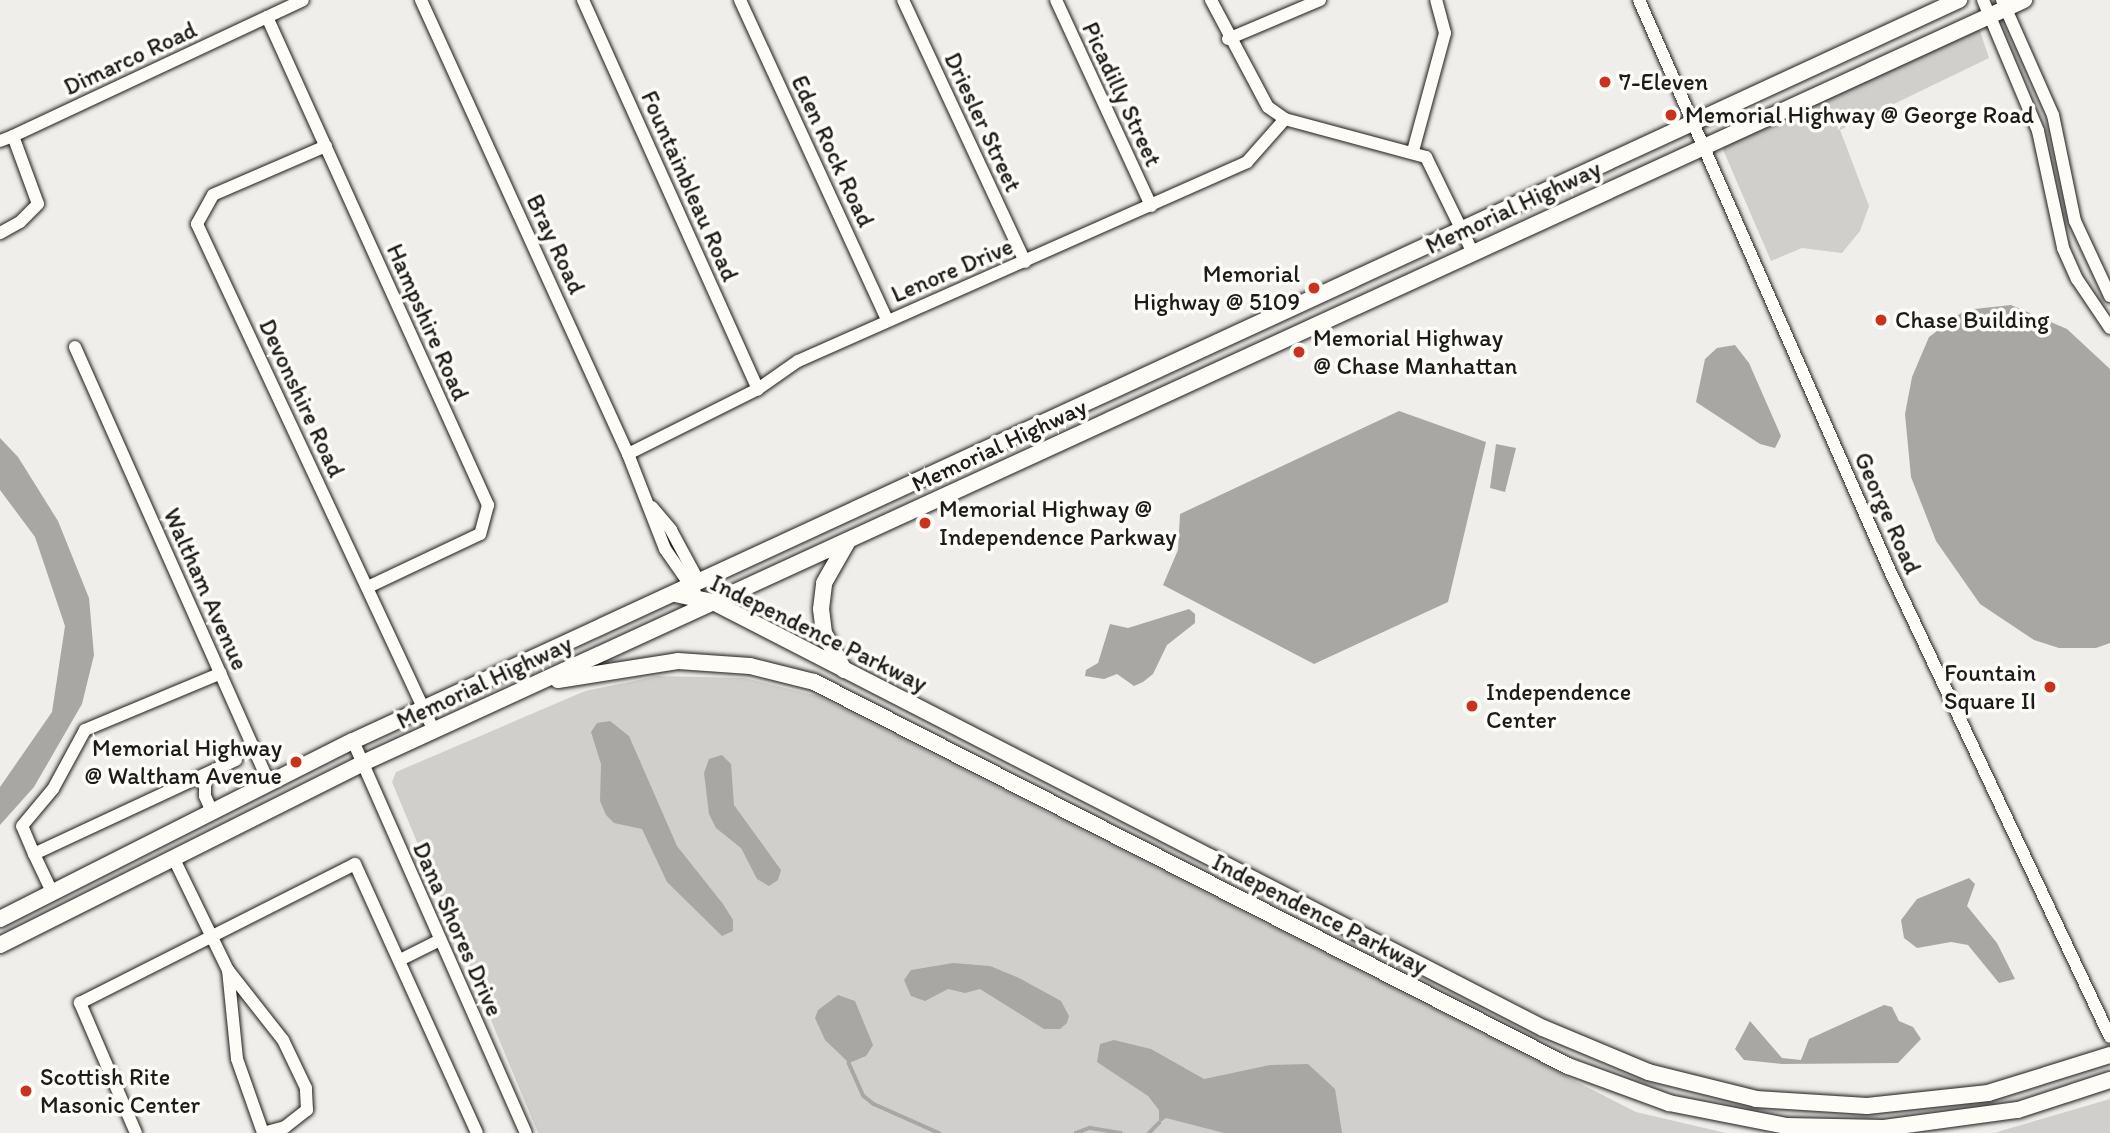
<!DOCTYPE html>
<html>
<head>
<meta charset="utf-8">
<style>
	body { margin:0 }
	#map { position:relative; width:2110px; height:1133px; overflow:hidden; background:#f0eeea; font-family:Itim,sans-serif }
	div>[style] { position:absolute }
	.green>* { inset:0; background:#d0cfcc }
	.water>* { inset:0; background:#a8a7a3 }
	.stream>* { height:3.5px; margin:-1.75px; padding:0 1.75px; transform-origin:1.75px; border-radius:1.75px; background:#a8a7a3 }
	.roads { filter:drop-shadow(0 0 2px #1c1c1c) drop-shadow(0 0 2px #1c1c1c) }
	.minor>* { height:12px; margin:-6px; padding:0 6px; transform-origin:6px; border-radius:6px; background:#fdfcf7 }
	.major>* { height:16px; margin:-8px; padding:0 8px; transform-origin:8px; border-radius:8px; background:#fdfcf7 }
	.dots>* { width:19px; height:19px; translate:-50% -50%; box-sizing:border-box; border:4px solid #fdfcf7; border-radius:50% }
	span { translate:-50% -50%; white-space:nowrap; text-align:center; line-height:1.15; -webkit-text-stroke:7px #fdfcf7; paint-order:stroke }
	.street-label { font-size:24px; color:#1c1c1c }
	.poi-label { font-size:24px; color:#1c1c1c }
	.left { translate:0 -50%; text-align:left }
	.right { translate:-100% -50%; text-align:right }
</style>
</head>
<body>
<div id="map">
	<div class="green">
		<i style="clip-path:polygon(1979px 28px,1989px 58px,1840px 130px,1869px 206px,1860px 231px,1842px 253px,1802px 248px,1771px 261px,1721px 145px)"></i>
		<i style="clip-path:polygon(658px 676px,745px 678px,818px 696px,1636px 1112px,1726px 1133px,538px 1133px,392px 782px,396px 772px,585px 691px)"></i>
		<i style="clip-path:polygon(2110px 1099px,2110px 1133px,1994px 1133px)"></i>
	</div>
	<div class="water">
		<i style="clip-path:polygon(2011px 305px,2067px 329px,2110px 369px,2110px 643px,2096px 648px,2059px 648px,2034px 640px,1980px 604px,1936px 541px,1911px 477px,1905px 414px,1912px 377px,1929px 337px,1965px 310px)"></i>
		<i style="clip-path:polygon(1735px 345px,1749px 363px,1781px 436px,1775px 448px,1760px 444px,1696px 402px,1705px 359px,1717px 348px)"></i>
		<i style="clip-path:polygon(1399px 411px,1486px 442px,1448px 602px,1314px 664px,1163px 585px,1178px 550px,1180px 514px)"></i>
		<i style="clip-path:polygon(0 438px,18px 457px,58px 521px,89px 598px,94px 655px,82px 704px,34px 787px,0 825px,0 787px,52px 712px,65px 626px,35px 537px,0 490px)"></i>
		<i style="clip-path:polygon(1496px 444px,1516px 448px,1505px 492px,1490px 488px)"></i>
		<i style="clip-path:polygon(1189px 609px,1195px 614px,1195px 623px,1167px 645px,1153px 674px,1143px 682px,1134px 686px,1117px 674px,1104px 679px,1085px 676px,1086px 670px,1098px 663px,1110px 624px,1128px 628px)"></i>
		<i style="clip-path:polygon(610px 721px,629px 736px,677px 846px,723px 904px,733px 920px,733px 931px,722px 936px,667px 882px,642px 829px,614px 823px,606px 815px,600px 801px,601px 764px,591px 732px,597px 723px)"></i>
		<i style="clip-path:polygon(722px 755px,731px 764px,734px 805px,781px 870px,778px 880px,769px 886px,757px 879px,741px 848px,716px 828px,709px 814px,704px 773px,709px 759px)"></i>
		<i style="clip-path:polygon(1969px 878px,1975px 884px,1967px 906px,1997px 943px,2015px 979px,1999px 983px,1968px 945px,1951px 942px,1917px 948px,1904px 938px,1901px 920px,1917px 899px)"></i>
		<i style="clip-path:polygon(953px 963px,990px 966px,1019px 978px,1061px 1001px,1069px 1016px,1067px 1023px,1060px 1029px,1044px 1029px,980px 989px,965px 993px,948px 989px,925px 1001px,911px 996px,904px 980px,911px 970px)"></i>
		<i style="clip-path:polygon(838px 995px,855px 1001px,873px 1045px,866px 1056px,849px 1063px,825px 1040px,815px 1018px,818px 1010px)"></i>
		<i style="clip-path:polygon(1884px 1005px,1892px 1007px,1899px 1021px,1913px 1027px,1921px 1039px,1898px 1063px,1782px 1064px,1744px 1060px,1735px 1049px,1750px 1021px,1782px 1058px,1801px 1060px,1809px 1039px)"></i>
		<i style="clip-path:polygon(1114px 1040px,1151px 1049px,1204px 1079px,1270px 1065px,1308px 1064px,1335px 1089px,1342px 1133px,1224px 1133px,1166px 1118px,1159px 1123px,1159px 1110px,1148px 1096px,1097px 1062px,1100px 1044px)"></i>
	</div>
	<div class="stream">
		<i style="left:849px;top:1063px;width:36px;rotate:66deg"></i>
		<i style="left:864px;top:1096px;width:13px;rotate:39deg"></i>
		<i style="left:874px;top:1104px;width:71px;rotate:24deg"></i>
		<i style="left:1076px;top:1133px;width:15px;rotate:-20deg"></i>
		<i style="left:1090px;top:1128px;width:31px;rotate:9deg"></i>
		<i style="left:1149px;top:1133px;width:14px;rotate:-45deg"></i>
	</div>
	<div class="roads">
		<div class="minor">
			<i style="left:421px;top:0;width:499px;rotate:65.5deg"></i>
			<i style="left:628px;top:454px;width:102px;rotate:68.7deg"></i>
			<i style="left:665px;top:549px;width:52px;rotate:55.1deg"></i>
			<i style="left:583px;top:0;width:427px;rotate:65.8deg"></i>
			<i style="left:740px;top:0;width:352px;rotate:65.3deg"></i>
			<i style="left:903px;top:0;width:289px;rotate:65deg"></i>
			<i style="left:1056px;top:0;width:227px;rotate:65.2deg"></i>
			<i style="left:1211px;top:0;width:121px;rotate:62deg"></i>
			<i style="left:1268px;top:107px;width:21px;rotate:35deg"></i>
			<i style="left:1285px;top:119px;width:146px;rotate:15.1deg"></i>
			<i style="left:1426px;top:157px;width:105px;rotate:63.9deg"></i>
			<i style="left:1639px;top:0;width:624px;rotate:66.27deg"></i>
			<i style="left:1890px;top:571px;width:515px;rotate:64.73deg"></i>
			<i style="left:1983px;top:0;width:142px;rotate:67.2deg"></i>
			<i style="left:2038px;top:131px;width:120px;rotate:77.9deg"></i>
			<i style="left:2063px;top:248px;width:34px;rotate:66deg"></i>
			<i style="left:2077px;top:279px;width:59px;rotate:56deg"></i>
			<i style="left:2002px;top:0;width:126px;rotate:66.1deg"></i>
			<i style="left:2053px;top:115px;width:108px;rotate:78.3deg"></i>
			<i style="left:2075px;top:221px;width:83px;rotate:65deg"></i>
			<i style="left:267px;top:17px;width:536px;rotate:65.64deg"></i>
			<i style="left:488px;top:505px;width:30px;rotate:105deg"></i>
			<i style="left:480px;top:534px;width:124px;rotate:154.7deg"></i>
			<i style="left:1228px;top:39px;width:100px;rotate:-23deg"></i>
			<i style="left:13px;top:136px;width:320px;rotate:-25.1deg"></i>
			<i style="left:0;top:141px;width:14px;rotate:-21deg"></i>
			<i style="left:13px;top:136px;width:72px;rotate:69.8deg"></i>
			<i style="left:38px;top:204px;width:25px;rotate:135deg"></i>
			<i style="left:20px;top:222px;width:23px;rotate:151deg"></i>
			<i style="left:326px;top:146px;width:123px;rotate:156.6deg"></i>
			<i style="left:213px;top:195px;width:33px;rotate:119deg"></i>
			<i style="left:197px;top:224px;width:560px;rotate:64.95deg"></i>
			<i style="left:1413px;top:151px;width:122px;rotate:-74.8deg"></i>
			<i style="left:1445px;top:33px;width:34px;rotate:-105deg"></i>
			<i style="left:75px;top:347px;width:476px;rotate:66deg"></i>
			<i style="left:628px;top:454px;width:145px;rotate:-26.6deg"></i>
			<i style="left:758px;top:389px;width:49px;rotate:-35deg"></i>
			<i style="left:798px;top:361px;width:491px;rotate:-23.9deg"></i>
			<i style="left:1247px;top:162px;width:57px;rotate:-48.5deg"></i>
			<i style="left:652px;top:507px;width:30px;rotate:50deg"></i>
			<i style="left:671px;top:530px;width:59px;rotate:61.7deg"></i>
			<i style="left:353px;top:741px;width:428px;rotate:66.2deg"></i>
			<i style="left:205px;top:776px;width:20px;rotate:90deg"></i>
			<i style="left:205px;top:796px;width:17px;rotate:66deg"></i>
			<i style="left:34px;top:854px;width:30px;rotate:-113deg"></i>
			<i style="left:22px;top:826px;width:48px;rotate:-50deg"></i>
			<i style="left:53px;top:789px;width:67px;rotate:-61.5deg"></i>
			<i style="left:85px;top:730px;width:147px;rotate:-22.7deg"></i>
			<i style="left:174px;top:859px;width:123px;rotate:64.1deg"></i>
			<i style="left:228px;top:970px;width:89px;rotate:84.2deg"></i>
			<i style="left:237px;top:1059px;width:78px;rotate:70.6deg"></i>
			<i style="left:263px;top:1133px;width:23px;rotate:-15deg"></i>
			<i style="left:285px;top:1127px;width:28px;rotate:-38deg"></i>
			<i style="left:307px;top:1110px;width:22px;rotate:-93deg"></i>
			<i style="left:306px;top:1088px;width:53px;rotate:-115.6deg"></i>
			<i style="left:283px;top:1040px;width:89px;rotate:-128.2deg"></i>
			<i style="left:53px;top:894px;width:44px;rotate:-115.4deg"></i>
			<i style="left:34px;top:854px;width:223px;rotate:-25deg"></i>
			<i style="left:400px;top:960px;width:45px;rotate:-26.6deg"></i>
			<i style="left:136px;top:1133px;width:142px;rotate:-113.3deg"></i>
			<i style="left:80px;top:1003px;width:308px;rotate:-26.8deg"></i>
			<i style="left:355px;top:864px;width:295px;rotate:65.6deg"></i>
		</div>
		<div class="major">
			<i style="left:675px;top:594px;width:39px;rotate:12deg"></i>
			<i style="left:713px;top:602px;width:933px;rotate:27.17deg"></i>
			<i style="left:1543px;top:1028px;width:114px;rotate:22.7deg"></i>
			<i style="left:1648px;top:1072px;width:111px;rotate:14deg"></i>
			<i style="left:1756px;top:1099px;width:111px;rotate:3.6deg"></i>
			<i style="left:1867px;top:1106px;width:122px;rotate:-6.1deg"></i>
			<i style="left:1988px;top:1093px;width:128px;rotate:-17.3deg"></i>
			<i style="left:844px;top:670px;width:42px;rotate:-118.4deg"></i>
			<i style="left:824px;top:633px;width:24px;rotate:-97deg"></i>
			<i style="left:821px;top:609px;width:26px;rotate:-83deg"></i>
			<i style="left:824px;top:583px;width:48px;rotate:-60.3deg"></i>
			<i style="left:558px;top:680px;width:121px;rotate:-9deg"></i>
			<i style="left:678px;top:661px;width:72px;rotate:4deg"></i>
			<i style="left:750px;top:666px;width:66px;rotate:14deg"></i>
			<i style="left:814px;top:682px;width:846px;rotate:26.99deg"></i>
			<i style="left:1568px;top:1066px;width:108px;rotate:20.1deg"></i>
			<i style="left:1669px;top:1103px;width:119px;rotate:11.1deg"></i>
			<i style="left:1786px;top:1126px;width:98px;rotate:1.2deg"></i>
			<i style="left:1884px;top:1128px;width:135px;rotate:-7.7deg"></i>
			<i style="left:2018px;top:1110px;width:97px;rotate:-18.1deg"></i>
			<i style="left:0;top:919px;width:395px;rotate:-26.8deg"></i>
			<i style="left:353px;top:741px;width:1769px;rotate:-24.77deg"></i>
			<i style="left:0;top:945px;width:406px;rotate:-26.6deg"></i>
			<i style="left:363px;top:763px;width:1828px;rotate:-24.67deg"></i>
		</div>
	</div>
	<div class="dots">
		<i style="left:1605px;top:82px;background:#c8321e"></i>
		<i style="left:1671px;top:115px;background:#c8321e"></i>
		<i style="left:1314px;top:288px;background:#c8321e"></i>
		<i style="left:1881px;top:320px;background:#c8321e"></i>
		<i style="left:1299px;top:352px;background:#c8321e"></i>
		<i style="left:925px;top:523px;background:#c8321e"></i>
		<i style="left:2050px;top:687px;background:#c8321e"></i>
		<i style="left:1472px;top:706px;background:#c8321e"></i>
		<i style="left:296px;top:762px;background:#c8321e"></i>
		<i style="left:26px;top:1091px;background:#c8321e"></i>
	</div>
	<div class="street-label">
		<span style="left:130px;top:58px;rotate:-25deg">Dimarco Road</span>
		<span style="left:1122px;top:94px;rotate:65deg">Picadilly Street</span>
		<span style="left:983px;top:122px;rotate:65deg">Driesler Street</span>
		<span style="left:833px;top:151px;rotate:65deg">Eden Rock Road</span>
		<span style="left:690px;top:186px;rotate:66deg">Fountainbleau Road</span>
		<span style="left:1513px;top:207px;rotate:-25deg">Memorial Highway</span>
		<span style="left:556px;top:244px;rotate:65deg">Bray Road</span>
		<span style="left:952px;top:270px;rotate:-23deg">Lenore Drive</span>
		<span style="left:428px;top:322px;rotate:66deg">Hampshire Road</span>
		<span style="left:302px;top:398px;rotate:65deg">Devonshire Road</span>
		<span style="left:999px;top:445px;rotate:-25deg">Memorial Highway</span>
		<span style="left:1888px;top:513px;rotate:66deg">George Road</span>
		<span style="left:206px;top:589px;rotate:66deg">Waltham Avenue</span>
		<span style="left:819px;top:633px;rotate:26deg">Independence Parkway</span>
		<span style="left:484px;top:682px;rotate:-25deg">Memorial Highway</span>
		<span style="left:1320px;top:914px;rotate:27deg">Independence Parkway</span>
		<span style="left:458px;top:929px;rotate:66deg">Dana Shores Drive</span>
	</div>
	<div class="poi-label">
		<span class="left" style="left:1619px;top:82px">7-Eleven</span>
		<span class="left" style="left:1685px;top:115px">Memorial Highway @ George Road</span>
		<span class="right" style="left:1300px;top:288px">Memorial<br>Highway @ 5109</span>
		<span class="left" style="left:1895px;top:320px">Chase Building</span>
		<span class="left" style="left:1313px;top:352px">Memorial Highway<br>@ Chase Manhattan</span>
		<span class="left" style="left:939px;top:523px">Memorial Highway @<br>Independence Parkway</span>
		<span class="right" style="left:2036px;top:687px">Fountain<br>Square II</span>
		<span class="left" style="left:1486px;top:706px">Independence<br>Center</span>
		<span class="right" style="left:282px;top:762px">Memorial Highway<br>@ Waltham Avenue</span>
		<span class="left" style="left:40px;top:1091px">Scottish Rite<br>Masonic Center</span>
	</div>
</div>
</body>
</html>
